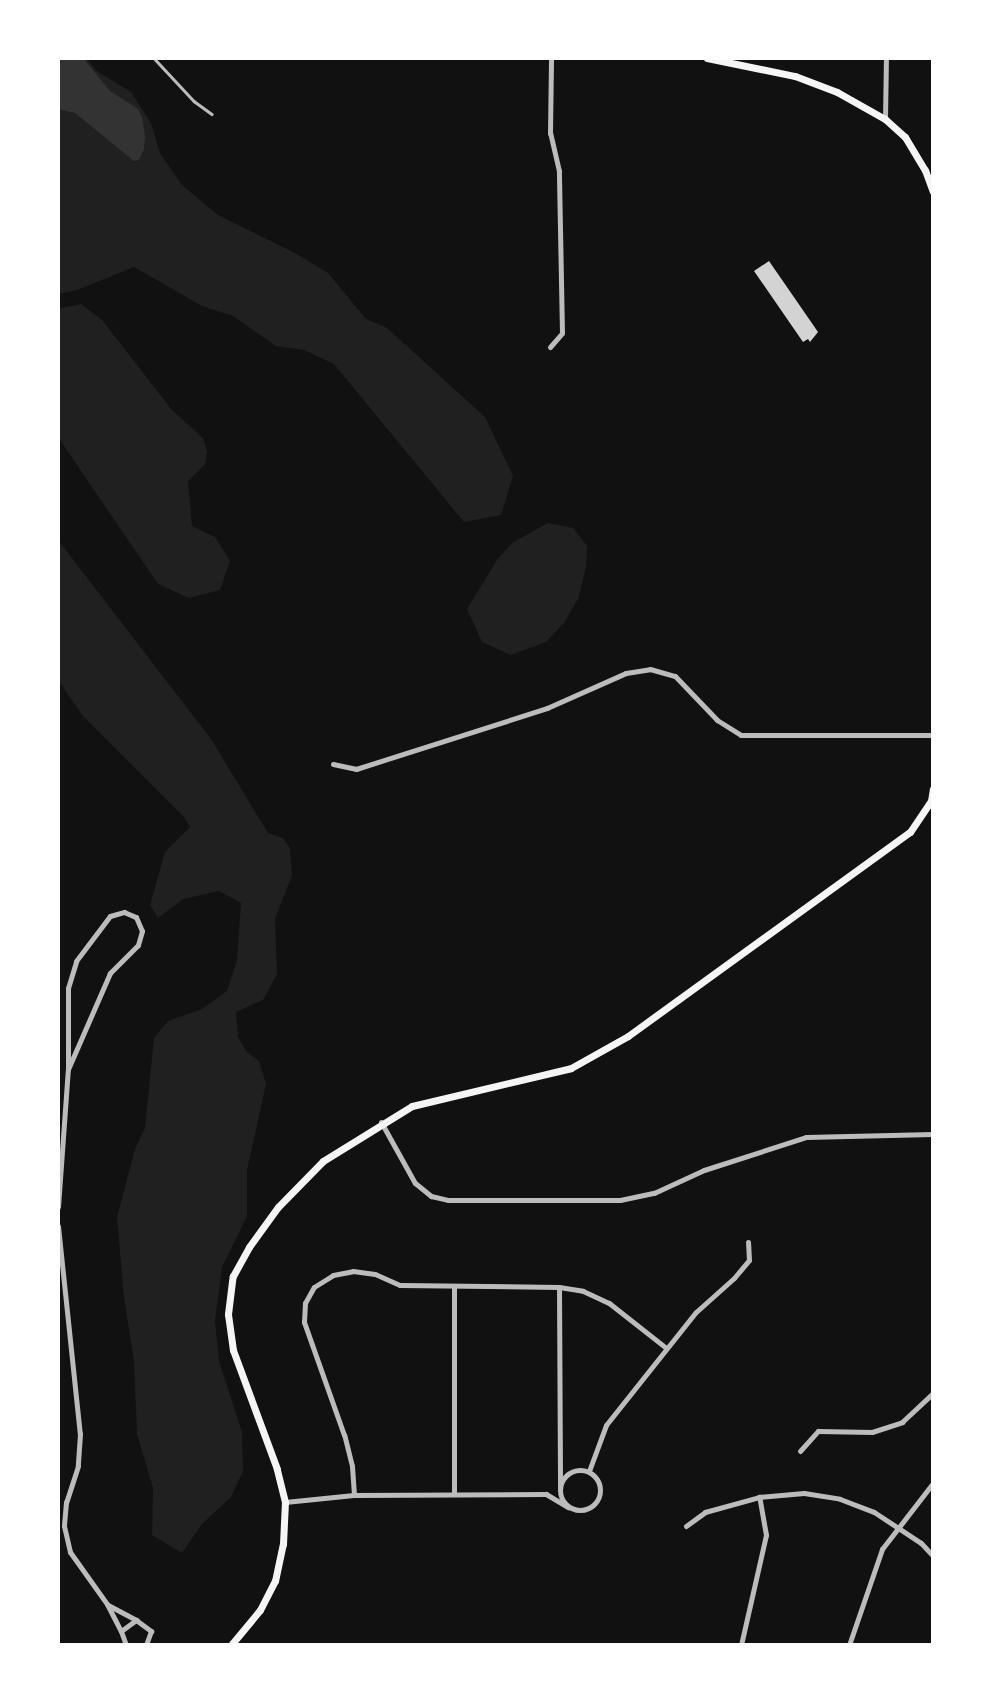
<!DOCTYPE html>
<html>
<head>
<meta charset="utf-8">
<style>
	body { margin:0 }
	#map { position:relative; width:991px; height:1703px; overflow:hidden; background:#111; font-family:Poppins,sans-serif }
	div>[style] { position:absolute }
	.green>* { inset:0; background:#202020 }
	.water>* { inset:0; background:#333 }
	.building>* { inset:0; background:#d3d3d3 }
	.service>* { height:2.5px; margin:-1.25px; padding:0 1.25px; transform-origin:1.25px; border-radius:1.25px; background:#bcbcbc }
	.minor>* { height:5px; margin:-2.5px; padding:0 2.5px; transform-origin:2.5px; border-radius:2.5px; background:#bcbcbc }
	.minor>.ring { margin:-2.5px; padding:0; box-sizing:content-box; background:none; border:5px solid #bcbcbc; border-radius:50% }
	.secondary>* { height:7px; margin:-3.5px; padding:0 3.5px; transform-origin:3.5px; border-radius:3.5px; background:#f5f5f5 }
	span { translate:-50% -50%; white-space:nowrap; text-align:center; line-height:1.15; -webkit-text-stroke:7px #fff; paint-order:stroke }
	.frame { position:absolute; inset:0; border:60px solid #fff; pointer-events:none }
</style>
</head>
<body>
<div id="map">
	<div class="green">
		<i style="clip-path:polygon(58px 58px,86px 58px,97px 71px,131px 92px,151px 123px,160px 153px,182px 185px,218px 215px,295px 253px,328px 273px,366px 319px,387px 328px,485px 417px,513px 476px,501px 515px,464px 522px,334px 364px,304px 350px,276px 346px,233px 316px,202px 306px,134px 267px,77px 290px,58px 294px)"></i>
		<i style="clip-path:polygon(81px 304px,102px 320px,172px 410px,203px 438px,207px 452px,205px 464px,188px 481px,192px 526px,215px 537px,230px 561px,220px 590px,189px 598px,158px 584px,58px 437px,58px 309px)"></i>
		<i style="clip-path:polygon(548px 523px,573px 528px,587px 546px,586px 567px,578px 599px,564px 623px,546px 642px,511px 655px,482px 642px,467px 609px,497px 560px,512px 543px)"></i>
		<i style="clip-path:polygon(58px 540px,211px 739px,268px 833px,283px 838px,290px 848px,292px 875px,275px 919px,277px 974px,263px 1000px,236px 1012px,238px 1037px,247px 1052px,259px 1061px,266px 1084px,247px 1170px,247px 1216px,222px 1267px,215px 1321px,219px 1361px,242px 1432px,243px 1471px,231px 1497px,202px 1524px,182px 1553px,152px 1535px,153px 1488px,137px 1434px,134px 1360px,124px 1298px,117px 1217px,135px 1149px,145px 1128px,154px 1038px,168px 1021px,202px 1009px,227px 991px,237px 960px,241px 903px,219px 891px,183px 899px,158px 918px,150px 905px,165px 852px,190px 827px,184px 817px,83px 716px,58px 680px)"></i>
	</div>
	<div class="water">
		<i style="clip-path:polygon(58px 58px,83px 58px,110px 91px,138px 109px,142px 117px,145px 136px,144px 149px,139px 160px,134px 161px,75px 113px,58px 109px)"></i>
	</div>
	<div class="building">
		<i style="clip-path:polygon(769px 261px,818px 332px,810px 342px,808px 339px,803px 342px,754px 271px)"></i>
	</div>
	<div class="service">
		<i style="left:154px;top:58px;width:59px;rotate:47.1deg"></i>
		<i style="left:194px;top:101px;width:22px;rotate:36deg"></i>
	</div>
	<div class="minor">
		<i style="left:885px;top:119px;width:61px;rotate:-89.1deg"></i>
		<i style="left:550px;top:347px;width:18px;rotate:-49deg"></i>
		<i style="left:562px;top:333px;width:162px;rotate:-91.1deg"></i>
		<i style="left:559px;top:171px;width:39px;rotate:-103deg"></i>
		<i style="left:550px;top:133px;width:75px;rotate:-89.2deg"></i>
		<i style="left:333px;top:764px;width:24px;rotate:12deg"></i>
		<i style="left:356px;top:769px;width:201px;rotate:-17.7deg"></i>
		<i style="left:547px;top:708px;width:86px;rotate:-23.9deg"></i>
		<i style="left:626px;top:673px;width:24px;rotate:-9deg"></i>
		<i style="left:650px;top:669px;width:26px;rotate:16deg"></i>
		<i style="left:675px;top:676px;width:61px;rotate:46.3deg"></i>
		<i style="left:717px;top:720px;width:28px;rotate:32deg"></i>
		<i style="left:741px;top:735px;width:192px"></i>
		<i style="left:381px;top:1122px;width:70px;rotate:60.9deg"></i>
		<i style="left:415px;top:1183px;width:21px;rotate:39deg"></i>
		<i style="left:431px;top:1196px;width:17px;rotate:13deg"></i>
		<i style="left:448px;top:1200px;width:172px"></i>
		<i style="left:620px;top:1200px;width:35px;rotate:-12deg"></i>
		<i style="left:654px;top:1193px;width:55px;rotate:-24.7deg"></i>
		<i style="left:704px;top:1170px;width:107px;rotate:-17.9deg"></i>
		<i style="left:806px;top:1137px;width:127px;rotate:-1.4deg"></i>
		<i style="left:58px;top:1207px;width:138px;rotate:-85.9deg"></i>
		<i style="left:68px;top:1069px;width:81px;rotate:-90deg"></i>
		<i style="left:68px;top:988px;width:28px;rotate:-73deg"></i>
		<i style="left:76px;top:961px;width:56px;rotate:-52.9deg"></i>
		<i style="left:110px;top:916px;width:15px;rotate:-16deg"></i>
		<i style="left:124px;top:912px;width:13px;rotate:23deg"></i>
		<i style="left:136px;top:917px;width:15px;rotate:67deg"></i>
		<i style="left:142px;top:931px;width:15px;rotate:106deg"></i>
		<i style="left:138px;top:945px;width:40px;rotate:135deg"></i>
		<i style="left:110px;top:973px;width:105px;rotate:113.6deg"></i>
		<i style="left:58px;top:1226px;width:209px;rotate:84deg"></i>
		<i style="left:80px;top:1434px;width:32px;rotate:94deg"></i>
		<i style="left:78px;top:1466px;width:38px;rotate:108deg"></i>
		<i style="left:66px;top:1502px;width:24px;rotate:95deg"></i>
		<i style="left:64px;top:1526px;width:27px;rotate:77deg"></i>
		<i style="left:70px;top:1552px;width:64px;rotate:54.6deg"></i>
		<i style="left:107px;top:1604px;width:30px;rotate:63deg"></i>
		<i style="left:454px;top:1286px;width:208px;rotate:90deg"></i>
		<i style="left:559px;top:1287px;width:201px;rotate:89.7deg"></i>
		<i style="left:800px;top:1451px;width:27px;rotate:-48deg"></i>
		<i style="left:818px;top:1431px;width:54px;rotate:1.1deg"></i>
		<i style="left:872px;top:1432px;width:32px;rotate:-18deg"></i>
		<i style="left:902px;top:1422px;width:42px;rotate:-43.1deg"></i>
		<i class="ring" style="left:560px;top:1470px;width:35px;height:35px"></i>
		<i style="left:589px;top:1471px;width:49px;rotate:-69.7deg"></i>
		<i style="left:606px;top:1425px;width:144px;rotate:-51.5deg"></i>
		<i style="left:696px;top:1312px;width:51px;rotate:-41.8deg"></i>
		<i style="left:734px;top:1278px;width:23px;rotate:-50deg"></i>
		<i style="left:749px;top:1260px;width:18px;rotate:-93deg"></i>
		<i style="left:354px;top:1495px;width:29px;rotate:-94deg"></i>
		<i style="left:352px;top:1466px;width:32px;rotate:-104deg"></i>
		<i style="left:344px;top:1435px;width:120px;rotate:-109.5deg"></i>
		<i style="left:304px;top:1322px;width:19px;rotate:-87deg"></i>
		<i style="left:305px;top:1303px;width:18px;rotate:-61deg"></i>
		<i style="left:314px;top:1287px;width:22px;rotate:-32deg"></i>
		<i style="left:333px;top:1275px;width:20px;rotate:-11deg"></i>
		<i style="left:353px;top:1271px;width:22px;rotate:8deg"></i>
		<i style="left:375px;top:1274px;width:27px;rotate:24deg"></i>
		<i style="left:400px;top:1285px;width:159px;rotate:0.7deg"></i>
		<i style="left:559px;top:1287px;width:24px;rotate:9deg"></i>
		<i style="left:583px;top:1291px;width:29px;rotate:25deg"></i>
		<i style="left:609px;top:1303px;width:71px;rotate:38.2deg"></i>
		<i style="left:285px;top:1502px;width:69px;rotate:-5.8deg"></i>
		<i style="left:354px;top:1495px;width:192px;rotate:-0.3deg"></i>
		<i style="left:546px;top:1494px;width:26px;rotate:31deg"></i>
		<i style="left:686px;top:1526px;width:24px;rotate:-36deg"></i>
		<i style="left:705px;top:1512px;width:56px;rotate:-15.5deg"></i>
		<i style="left:759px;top:1497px;width:45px;rotate:-5.1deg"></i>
		<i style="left:804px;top:1493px;width:36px;rotate:9deg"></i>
		<i style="left:840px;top:1499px;width:36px;rotate:21deg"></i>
		<i style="left:874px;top:1512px;width:56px;rotate:33.4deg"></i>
		<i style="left:921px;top:1543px;width:18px;rotate:47deg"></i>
		<i style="left:108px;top:1605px;width:32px;rotate:28deg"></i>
		<i style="left:126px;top:1645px;width:15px;rotate:-110deg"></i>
		<i style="left:121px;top:1631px;width:19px;rotate:-36deg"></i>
		<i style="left:136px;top:1620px;width:19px;rotate:36deg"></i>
		<i style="left:151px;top:1631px;width:15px;rotate:110deg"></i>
		<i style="left:741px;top:1645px;width:113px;rotate:-77.2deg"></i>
		<i style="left:766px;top:1535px;width:39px;rotate:-100deg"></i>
		<i style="left:849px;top:1645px;width:102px;rotate:-71deg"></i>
		<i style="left:882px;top:1549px;width:83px;rotate:-52.3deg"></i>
	</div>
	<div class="secondary">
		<i style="left:707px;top:58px;width:90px;rotate:11.6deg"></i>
		<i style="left:795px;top:76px;width:45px;rotate:20.9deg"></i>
		<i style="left:837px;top:92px;width:55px;rotate:29.4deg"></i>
		<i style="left:885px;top:119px;width:27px;rotate:42deg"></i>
		<i style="left:905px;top:137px;width:39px;rotate:59deg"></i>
		<i style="left:925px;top:170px;width:23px;rotate:70deg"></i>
		<i style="left:231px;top:1645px;width:45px;rotate:-50.4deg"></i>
		<i style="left:260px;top:1610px;width:33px;rotate:-63deg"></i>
		<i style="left:275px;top:1581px;width:38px;rotate:-78deg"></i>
		<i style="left:283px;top:1544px;width:42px;rotate:-87.3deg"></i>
		<i style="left:285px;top:1502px;width:34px;rotate:-104deg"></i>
		<i style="left:277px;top:1469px;width:127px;rotate:-110.3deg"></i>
		<i style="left:233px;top:1350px;width:36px;rotate:-98deg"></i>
		<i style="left:228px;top:1314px;width:38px;rotate:-83deg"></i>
		<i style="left:233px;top:1276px;width:33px;rotate:-61deg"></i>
		<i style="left:249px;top:1247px;width:49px;rotate:-54.1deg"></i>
		<i style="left:278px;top:1207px;width:64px;rotate:-45.6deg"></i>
		<i style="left:323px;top:1161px;width:105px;rotate:-31.7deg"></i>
		<i style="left:412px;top:1106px;width:163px;rotate:-13.4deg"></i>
		<i style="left:571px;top:1068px;width:65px;rotate:-29.3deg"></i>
		<i style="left:628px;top:1036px;width:348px;rotate:-35.9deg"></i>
		<i style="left:910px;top:832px;width:37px;rotate:-56deg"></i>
		<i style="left:931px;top:801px;width:12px;rotate:-81deg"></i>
	</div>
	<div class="frame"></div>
</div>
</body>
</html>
